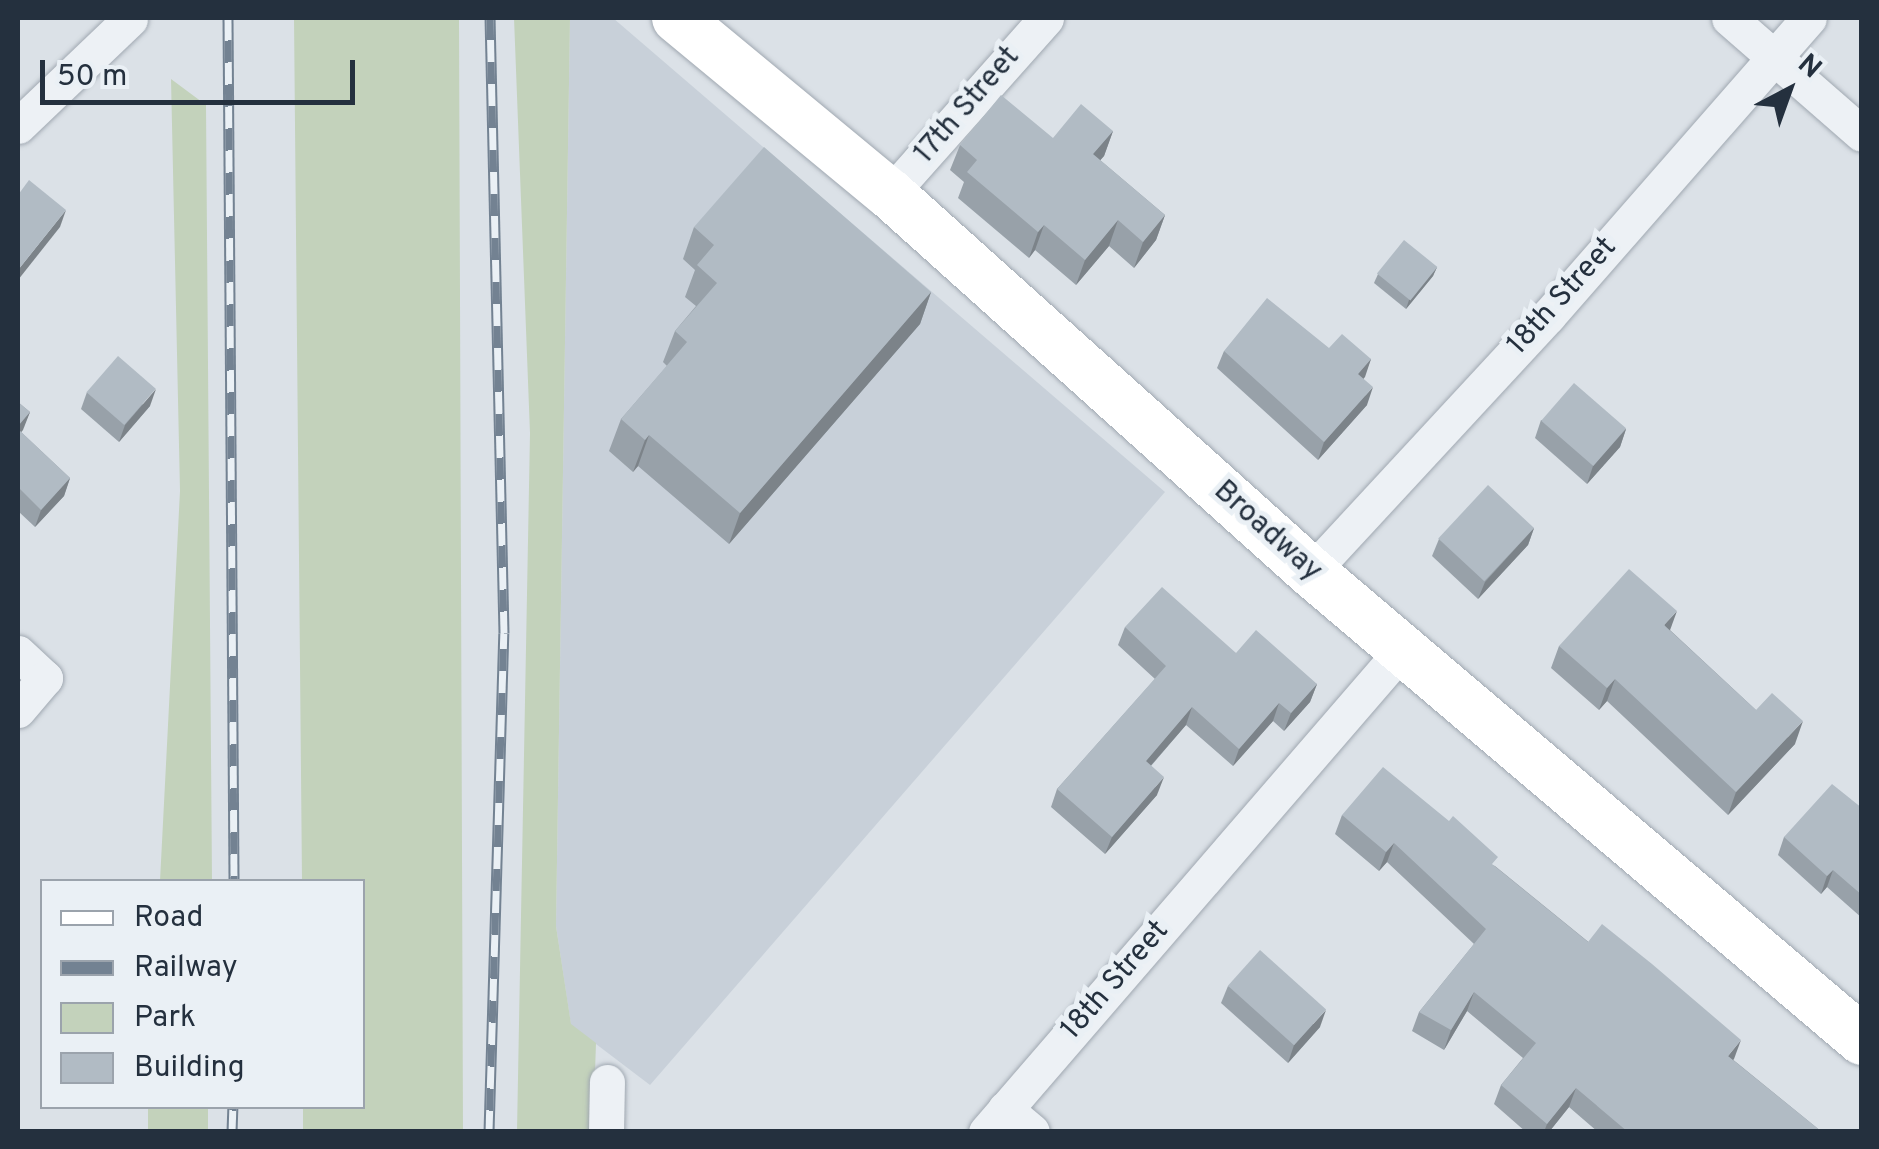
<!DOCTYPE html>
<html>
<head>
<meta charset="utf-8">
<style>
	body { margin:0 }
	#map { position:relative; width:1879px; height:1149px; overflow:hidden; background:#dbe1e7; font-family:Overpass,sans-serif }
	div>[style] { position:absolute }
	.built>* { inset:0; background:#c8d0d9 }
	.green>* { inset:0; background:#c3d2bb; transform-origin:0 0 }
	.roads { filter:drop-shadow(0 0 2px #a0a8b1) drop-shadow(0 0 2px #a0a8b1) }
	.street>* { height:35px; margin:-17.5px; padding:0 17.5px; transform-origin:17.5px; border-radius:17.5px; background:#edf1f5 }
	.secondary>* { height:50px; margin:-25px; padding:0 25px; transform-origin:25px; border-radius:25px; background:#fff }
	.rail>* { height:11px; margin-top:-5.5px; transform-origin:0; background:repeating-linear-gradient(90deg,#eaf0f5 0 22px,#738292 0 44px); box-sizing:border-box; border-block:2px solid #738292 }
	.wall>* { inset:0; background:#98a1a9 }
	.shaded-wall>* { inset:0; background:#7c8389 }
	.building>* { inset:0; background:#b1bbc4; transform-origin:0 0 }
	span { translate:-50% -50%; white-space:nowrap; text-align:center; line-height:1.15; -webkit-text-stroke:10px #eaf0f5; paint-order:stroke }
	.street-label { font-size:30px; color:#24303e }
	.frame { position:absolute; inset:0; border:20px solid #24303e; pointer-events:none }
	.legend { position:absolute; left:40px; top:879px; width:325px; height:230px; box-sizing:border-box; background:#eaf0f5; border:2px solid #9ba3ac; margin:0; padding:12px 18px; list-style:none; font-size:30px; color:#24303e }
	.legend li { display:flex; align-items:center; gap:20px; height:50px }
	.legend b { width:50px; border:2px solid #9ba3ac }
	.north { position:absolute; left:1739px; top:40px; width:100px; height:100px; -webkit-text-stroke:8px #eaf0f5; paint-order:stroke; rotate:41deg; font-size:28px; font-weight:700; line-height:40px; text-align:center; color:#24303e }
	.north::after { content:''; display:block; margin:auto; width:35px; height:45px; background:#24303e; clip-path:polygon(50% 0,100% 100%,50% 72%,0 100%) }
	.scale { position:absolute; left:40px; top:60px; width:315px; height:45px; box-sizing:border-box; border:5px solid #24303e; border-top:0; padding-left:12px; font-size:30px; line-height:35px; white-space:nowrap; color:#24303e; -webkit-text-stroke:8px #eaf0f5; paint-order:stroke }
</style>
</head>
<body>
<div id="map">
	<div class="built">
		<i style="clip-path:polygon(570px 18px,613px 18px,1165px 492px,650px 1085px,571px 1025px,556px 926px)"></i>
	</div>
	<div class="green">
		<i style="clip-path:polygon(294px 18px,459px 18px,463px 1131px,303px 1131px,303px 1107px,362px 1106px,362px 882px,302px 881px)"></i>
		<i style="clip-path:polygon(514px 18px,570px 18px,556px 926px,571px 1024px,596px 1043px,593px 1131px,517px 1131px,530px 433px)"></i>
		<i style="clip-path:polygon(171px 79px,206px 105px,212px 881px,160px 881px,180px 491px)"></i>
		<i style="left:148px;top:1107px;width:60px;height:24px"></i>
	</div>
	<div class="roads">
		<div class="street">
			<i style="left:1729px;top:18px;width:176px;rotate:41.1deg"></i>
			<i style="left:18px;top:126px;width:155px;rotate:-43.7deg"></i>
			<i style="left:890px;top:194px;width:235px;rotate:-48.4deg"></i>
			<i style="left:1311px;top:572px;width:349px;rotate:-47.2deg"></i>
			<i style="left:1548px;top:316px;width:396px;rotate:-48.8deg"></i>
			<i style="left:18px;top:653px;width:37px;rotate:43deg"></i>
			<i style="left:45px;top:678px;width:42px;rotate:130.2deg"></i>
			<i style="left:1005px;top:1109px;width:35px;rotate:40deg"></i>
			<i style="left:606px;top:1132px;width:50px;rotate:-88.9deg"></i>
			<i style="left:986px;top:1132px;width:638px;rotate:-49.19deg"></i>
		</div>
		<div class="secondary">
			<i style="left:677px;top:18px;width:276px;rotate:39.6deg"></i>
			<i style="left:890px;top:194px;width:566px;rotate:41.92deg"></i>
			<i style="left:1311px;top:572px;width:723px;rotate:40.34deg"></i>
		</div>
	</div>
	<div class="rail">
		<i style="left:228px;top:18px;width:864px;rotate:89.6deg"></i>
		<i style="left:232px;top:1132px;width:26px;rotate:-88deg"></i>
		<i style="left:489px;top:1132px;width:499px;rotate:-88.3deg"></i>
		<i style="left:504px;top:633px;width:615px;rotate:-91.3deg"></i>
	</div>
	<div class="wall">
		<i style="clip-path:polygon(1113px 131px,1104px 156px,1100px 160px,1165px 215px,1156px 240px,1134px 268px,1109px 246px,1076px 285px,1035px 250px,1029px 258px,958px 198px,964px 182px,950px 170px,960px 145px,1053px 138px)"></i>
		<i style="clip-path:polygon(694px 227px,931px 292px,920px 324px,729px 544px,638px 466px,633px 472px,609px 451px,621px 419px,667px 366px,663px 362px,675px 331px,696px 306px,685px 297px,695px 270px,683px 259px)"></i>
		<i style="clip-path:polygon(1437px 267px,1433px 276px,1406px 309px,1374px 283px,1378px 274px)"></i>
		<i style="clip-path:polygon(1329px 348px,1371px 359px,1363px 379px,1367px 405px,1318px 460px,1217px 368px,1224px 351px)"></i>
		<i style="clip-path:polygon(87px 392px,150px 406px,119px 442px,81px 409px)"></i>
		<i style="clip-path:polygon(18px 402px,30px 412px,21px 432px,70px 478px,64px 496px,35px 527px,18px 511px)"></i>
		<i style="clip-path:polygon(1541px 420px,1626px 429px,1620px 447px,1587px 484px,1535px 438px)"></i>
		<i style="clip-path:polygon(1534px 528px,1528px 545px,1478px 599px,1432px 556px,1439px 539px)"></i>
		<i style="clip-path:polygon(1125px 627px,1236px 653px,1317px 684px,1310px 702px,1284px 731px,1273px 721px,1233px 766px,1186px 725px,1151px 766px,1157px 795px,1105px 854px,1051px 807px,1057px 789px,1155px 679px,1118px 645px)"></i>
		<i style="clip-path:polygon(1670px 630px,1756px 710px,1795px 744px,1728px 815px,1607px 701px,1599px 710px,1551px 668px,1559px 646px)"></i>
		<i style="clip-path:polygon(1862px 808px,1862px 918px,1827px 887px,1821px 894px,1778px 855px,1784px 837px)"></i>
		<i style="clip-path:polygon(1342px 815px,1495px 866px,1822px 1132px,1598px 1132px,1569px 1107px,1549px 1132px,1526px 1132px,1494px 1104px,1501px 1085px,1523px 1058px,1467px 1011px,1444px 1050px,1412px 1031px,1419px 1012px,1474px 944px,1387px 862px,1379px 871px,1335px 834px)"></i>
		<i style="clip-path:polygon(1228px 986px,1320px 1027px,1288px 1063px,1221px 1003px)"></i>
	</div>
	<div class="shaded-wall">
		<i style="clip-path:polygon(1113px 131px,1104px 156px,1084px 179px,1093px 154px)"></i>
		<i style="clip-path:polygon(66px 210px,60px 227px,18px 280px,18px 270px)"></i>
		<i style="clip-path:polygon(1165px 215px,1156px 240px,1134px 268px,1143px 242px)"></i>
		<i style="clip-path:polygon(1118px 220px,1109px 246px,1076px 285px,1085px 260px)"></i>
		<i style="clip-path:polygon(1044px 225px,1035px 250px,1029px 258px,1038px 232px)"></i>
		<i style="clip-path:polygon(1437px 267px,1433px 276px,1406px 309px,1409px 300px)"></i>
		<i style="clip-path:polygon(931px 292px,920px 324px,729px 544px,740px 513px)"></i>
		<i style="clip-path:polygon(1371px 359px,1365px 377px,1352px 392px,1358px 374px)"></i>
		<i style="clip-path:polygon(1373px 387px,1367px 405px,1318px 460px,1324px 442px)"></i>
		<i style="clip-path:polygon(156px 389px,150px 406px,119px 442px,125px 425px)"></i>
		<i style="clip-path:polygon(30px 412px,23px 430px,18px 436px,18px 426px)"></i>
		<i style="clip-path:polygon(1626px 429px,1620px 447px,1587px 484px,1593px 466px)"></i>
		<i style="clip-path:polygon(649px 435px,638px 466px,633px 472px,645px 440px)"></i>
		<i style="clip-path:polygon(70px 478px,64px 496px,35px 527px,41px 510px)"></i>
		<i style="clip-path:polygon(1534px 528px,1528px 545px,1478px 599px,1485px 582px)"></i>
		<i style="clip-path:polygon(1677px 611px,1669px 633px,1664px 625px)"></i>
		<i style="clip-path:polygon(1615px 679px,1607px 701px,1599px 710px,1607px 688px)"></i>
		<i style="clip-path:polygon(1317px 684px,1310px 702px,1284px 731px,1291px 713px)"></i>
		<i style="clip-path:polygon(1279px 703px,1273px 721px,1233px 766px,1239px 749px)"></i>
		<i style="clip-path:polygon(1192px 707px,1186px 725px,1139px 779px,1146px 761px)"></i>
		<i style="clip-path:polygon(1803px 721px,1795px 744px,1728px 815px,1736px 792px)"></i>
		<i style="clip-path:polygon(1164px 777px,1157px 795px,1105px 854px,1112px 837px)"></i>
		<i style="clip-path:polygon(1394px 843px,1387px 862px,1379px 871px,1386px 852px)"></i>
		<i style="clip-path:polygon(1833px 870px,1827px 887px,1821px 894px,1827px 876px)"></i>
		<i style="clip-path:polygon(1474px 992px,1467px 1011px,1444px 1050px,1451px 1030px)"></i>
		<i style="clip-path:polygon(1326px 1010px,1320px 1027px,1288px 1063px,1294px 1045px)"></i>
		<i style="clip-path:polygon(1741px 1040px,1734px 1059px,1721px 1075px,1728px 1056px)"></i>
		<i style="clip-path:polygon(1576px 1088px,1569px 1107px,1549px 1132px,1544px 1132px,1547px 1124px)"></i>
	</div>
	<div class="building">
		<i style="clip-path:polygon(1001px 95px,1053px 138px,1081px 104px,1113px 131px,1093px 154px,1165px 215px,1143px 242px,1118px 220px,1085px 260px,1044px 225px,1038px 232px,967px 172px,977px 160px,960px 145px)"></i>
		<i style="clip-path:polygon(764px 147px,931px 292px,740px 513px,649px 435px,645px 440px,621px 419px,687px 342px,675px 331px,717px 283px,697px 265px,714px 245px,694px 227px)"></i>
		<i style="clip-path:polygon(29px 180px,66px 210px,18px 270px,18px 195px)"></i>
		<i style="left:1404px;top:240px;width:43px;height:43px;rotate:39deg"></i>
		<i style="clip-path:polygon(1267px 298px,1329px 348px,1342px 334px,1371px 359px,1358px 374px,1373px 387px,1324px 442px,1224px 351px)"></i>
		<i style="left:118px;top:356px;width:50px;height:48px;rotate:41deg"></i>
		<i style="left:1574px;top:383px;width:69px;height:50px;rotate:41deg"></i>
		<i style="clip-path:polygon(18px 402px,30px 412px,18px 426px)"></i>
		<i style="clip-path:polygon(18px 429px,70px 478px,41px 510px,18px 487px)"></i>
		<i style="left:1488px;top:485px;width:63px;height:73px;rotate:43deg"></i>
		<i style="clip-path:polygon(1629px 569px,1677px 611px,1664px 625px,1756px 710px,1772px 693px,1803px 721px,1736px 792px,1615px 679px,1607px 688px,1559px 646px)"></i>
		<i style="clip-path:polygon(1162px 587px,1236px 653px,1256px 630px,1317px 684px,1291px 713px,1279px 703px,1239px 749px,1192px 707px,1146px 761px,1164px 777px,1112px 837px,1057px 789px,1166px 666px,1125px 627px)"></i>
		<i style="clip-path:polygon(1383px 767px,1449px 821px,1453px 816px,1498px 857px,1492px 864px,1588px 942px,1602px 924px,1652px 964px,1741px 1040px,1728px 1056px,1822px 1132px,1628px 1132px,1576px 1088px,1547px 1124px,1501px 1085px,1536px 1043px,1474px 992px,1451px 1030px,1419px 1012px,1486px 929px,1394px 843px,1386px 852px,1342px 815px)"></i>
		<i style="clip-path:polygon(1832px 784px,1862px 808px,1862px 895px,1833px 870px,1827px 876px,1784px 837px)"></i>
		<i style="left:1260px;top:950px;width:89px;height:48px;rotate:42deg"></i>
	</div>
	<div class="street-label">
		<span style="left:968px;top:106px;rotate:-49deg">17th Street</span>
		<span style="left:1563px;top:297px;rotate:-48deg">18th Street</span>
		<span style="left:1267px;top:532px;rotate:42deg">Broadway</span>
		<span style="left:1116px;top:981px;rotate:-49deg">18th Street</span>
	</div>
	<div class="frame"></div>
	<ul class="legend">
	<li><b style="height:12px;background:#fff"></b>Road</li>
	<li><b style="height:12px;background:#738292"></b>Railway</li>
	<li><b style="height:28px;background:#c3d2bb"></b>Park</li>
	<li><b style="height:28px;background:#b1bbc4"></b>Building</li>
	</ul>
	<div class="north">N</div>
	<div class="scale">50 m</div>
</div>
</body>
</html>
